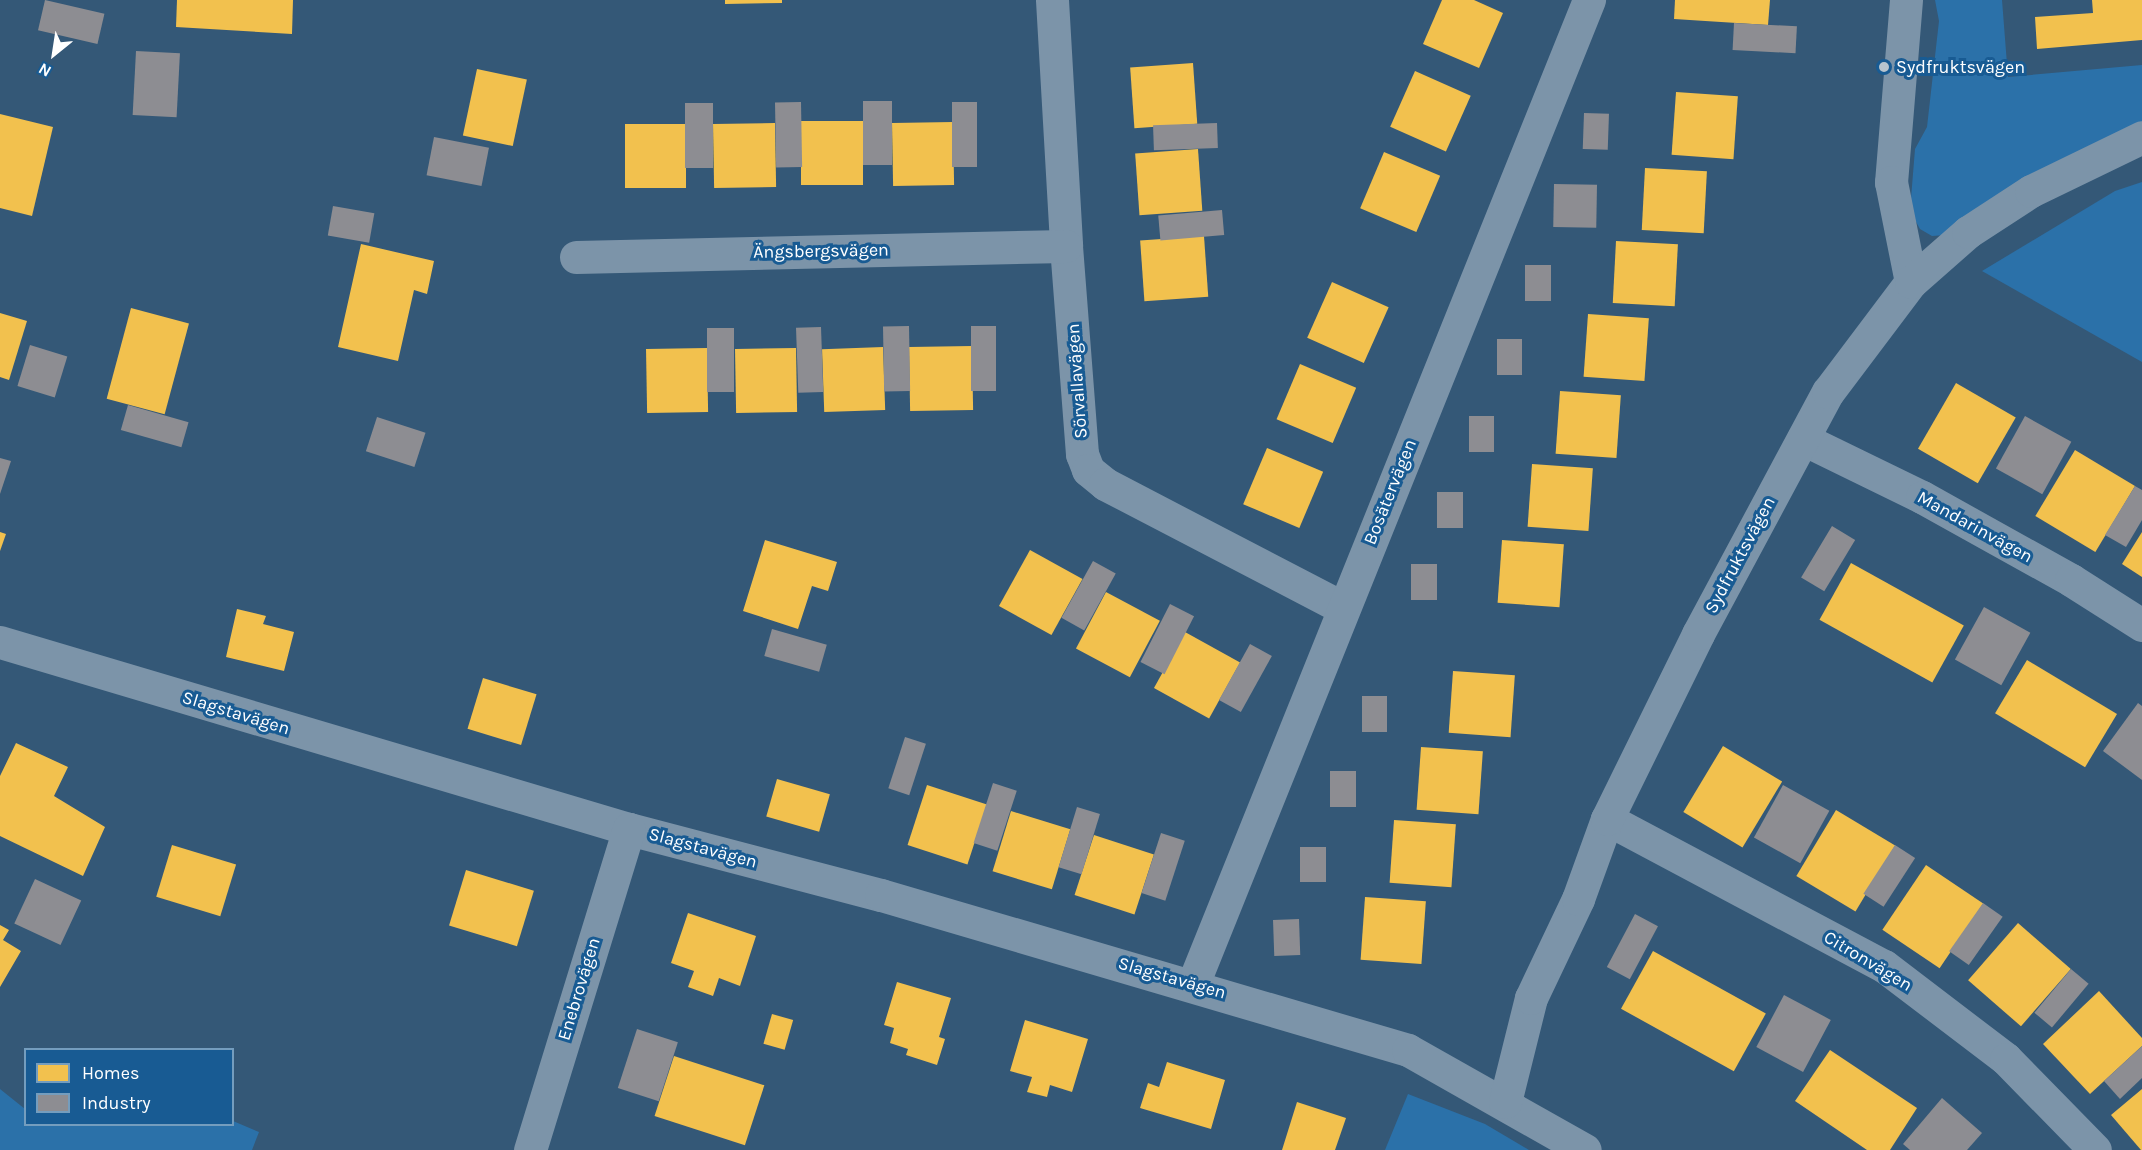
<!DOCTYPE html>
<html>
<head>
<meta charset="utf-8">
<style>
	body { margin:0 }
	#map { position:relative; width:2142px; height:1150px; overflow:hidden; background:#345877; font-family:Karla,sans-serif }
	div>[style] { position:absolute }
	.green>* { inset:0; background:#2b71a9 }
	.homes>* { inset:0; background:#f2c14e; transform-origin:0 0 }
	.industry>* { inset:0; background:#8d8d92; transform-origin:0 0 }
	.minor>* { height:33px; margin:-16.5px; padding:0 16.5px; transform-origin:16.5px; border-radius:16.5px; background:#7c94a9 }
	.dots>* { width:16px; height:16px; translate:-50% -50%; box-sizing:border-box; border:3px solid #185b93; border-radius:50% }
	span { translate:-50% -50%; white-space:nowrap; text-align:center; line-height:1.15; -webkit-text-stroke:6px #185b93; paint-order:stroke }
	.poi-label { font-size:18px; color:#fff }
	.left { translate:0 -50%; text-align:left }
	.street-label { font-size:18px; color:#fff }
	.legend { position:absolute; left:24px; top:1048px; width:210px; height:78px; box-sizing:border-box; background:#185b93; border:2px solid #749dbe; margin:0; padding:8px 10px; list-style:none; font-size:18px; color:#fff }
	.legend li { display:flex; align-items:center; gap:12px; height:30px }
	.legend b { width:30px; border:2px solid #749dbe }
	.north { position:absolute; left:24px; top:24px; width:60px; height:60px; -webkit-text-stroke:4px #185b93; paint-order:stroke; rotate:210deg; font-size:16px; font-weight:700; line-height:24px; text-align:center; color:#fff }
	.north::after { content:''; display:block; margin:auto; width:21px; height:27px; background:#fff; clip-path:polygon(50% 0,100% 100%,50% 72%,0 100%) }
</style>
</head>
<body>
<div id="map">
	<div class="green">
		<i style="clip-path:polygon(1935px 0,2002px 0,2008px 77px,2142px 65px,2142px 124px,1946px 235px,1932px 236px,1920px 229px,1910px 211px,1915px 149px,1927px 127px,1939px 21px)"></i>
		<i style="clip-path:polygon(2142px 182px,2142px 362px,1982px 271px,2115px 191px)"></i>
		<i style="clip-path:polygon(0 1089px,25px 1109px,26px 1124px,232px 1124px,233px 1121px,259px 1132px,252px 1150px,0 1150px)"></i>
		<i style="clip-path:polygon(1408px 1094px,1485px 1124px,1529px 1150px,1385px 1150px)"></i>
	</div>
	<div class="homes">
		<i style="clip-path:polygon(177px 0,293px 0,292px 34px,176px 27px)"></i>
		<i style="clip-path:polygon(725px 0,782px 0,782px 3px,725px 4px)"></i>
		<i style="clip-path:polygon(1442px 0,1474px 0,1503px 13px,1479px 68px,1423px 44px)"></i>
		<i style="clip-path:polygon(1675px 0,1770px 0,1768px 25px,1674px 19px)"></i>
		<i style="clip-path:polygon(2092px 0,2142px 0,2142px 40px,2037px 49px,2035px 17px,2093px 13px)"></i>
		<i style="left:1193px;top:63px;width:61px;height:63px;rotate:86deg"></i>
		<i style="left:477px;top:69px;width:51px;height:68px;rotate:12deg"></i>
		<i style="left:1415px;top:71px;width:61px;height:61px;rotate:24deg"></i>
		<i style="left:1676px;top:92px;width:62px;height:63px;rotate:4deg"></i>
		<i style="clip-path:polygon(0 114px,53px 127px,32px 216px,0 208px)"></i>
		<i style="left:801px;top:121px;width:62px;height:64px"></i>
		<i style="left:953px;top:122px;width:63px;height:61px;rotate:89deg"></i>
		<i style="left:775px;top:123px;width:64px;height:62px;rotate:89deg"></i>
		<i style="left:625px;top:124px;width:61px;height:64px"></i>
		<i style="left:1198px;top:149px;width:62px;height:63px;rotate:86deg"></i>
		<i style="left:1384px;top:152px;width:61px;height:61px;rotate:23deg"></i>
		<i style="left:1645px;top:168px;width:62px;height:62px;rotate:3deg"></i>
		<i style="left:1204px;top:236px;width:61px;height:64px;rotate:86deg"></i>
		<i style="left:1616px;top:241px;width:62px;height:62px;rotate:3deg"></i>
		<i style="clip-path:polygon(361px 244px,434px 261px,427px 294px,414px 290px,398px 361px,338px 347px)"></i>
		<i style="left:1332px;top:282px;width:62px;height:61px;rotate:24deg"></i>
		<i style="left:131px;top:308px;width:60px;height:94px;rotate:15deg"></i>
		<i style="clip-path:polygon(0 313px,27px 321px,9px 380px,0 377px)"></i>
		<i style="left:1588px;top:314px;width:61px;height:63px;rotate:4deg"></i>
		<i style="left:972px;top:346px;width:64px;height:63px;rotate:89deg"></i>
		<i style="left:883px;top:347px;width:63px;height:61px;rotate:88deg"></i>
		<i style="left:707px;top:348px;width:64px;height:61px;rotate:89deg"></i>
		<i style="left:796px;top:348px;width:64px;height:61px;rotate:89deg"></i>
		<i style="left:1300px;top:364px;width:61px;height:60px;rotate:23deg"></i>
		<i style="left:1956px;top:383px;width:69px;height:76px;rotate:30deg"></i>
		<i style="left:1560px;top:391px;width:61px;height:63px;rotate:4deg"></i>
		<i style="left:1267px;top:448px;width:61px;height:61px;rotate:23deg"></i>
		<i style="left:2075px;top:450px;width:70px;height:77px;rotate:31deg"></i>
		<i style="left:1532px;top:464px;width:61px;height:63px;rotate:4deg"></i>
		<i style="clip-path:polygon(0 532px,6px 534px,0 551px)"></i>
		<i style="clip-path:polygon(2142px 532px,2142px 577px,2122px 564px)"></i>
		<i style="clip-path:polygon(765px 540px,837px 562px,828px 591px,812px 586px,798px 629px,743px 611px)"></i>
		<i style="left:1502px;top:540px;width:62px;height:63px;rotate:4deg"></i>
		<i style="left:1030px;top:550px;width:60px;height:64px;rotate:29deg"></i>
		<i style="left:1851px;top:563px;width:129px;height:65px;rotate:29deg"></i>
		<i style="left:1106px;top:592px;width:61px;height:64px;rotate:28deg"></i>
		<i style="clip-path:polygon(237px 609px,266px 616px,263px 624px,294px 632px,284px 671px,226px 657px)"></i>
		<i style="left:1185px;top:632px;width:63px;height:64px;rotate:29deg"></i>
		<i style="left:2027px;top:660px;width:105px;height:62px;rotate:31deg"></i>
		<i style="left:1453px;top:671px;width:62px;height:62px;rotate:4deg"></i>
		<i style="left:483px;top:678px;width:56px;height:53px;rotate:17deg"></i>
		<i style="clip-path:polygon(16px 743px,68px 767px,54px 796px,105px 827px,83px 876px,0 836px,0 776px)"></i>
		<i style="left:1723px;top:746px;width:69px;height:77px;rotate:31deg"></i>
		<i style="left:1421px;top:747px;width:62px;height:63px;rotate:4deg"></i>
		<i style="left:777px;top:779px;width:55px;height:39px;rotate:16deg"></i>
		<i style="left:927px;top:785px;width:63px;height:63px;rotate:18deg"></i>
		<i style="left:1836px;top:810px;width:69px;height:77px;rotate:31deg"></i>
		<i style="left:1011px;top:811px;width:62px;height:63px;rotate:17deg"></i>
		<i style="left:1394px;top:820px;width:62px;height:63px;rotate:4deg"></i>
		<i style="left:1094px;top:835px;width:63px;height:63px;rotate:18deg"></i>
		<i style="left:172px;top:845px;width:67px;height:54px;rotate:17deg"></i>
		<i style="left:1926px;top:865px;width:69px;height:78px;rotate:34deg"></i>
		<i style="left:466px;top:870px;width:71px;height:58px;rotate:17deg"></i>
		<i style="left:1365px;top:897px;width:61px;height:63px;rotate:4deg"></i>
		<i style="clip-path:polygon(688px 913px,756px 936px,740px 986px,719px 978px,713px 996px,688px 987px,694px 971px,671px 963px)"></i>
		<i style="left:2018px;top:923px;width:70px;height:76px;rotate:41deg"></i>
		<i style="clip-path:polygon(0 925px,9px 930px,3px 940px,21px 951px,0 987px)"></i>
		<i style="left:1653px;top:951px;width:129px;height:66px;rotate:29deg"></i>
		<i style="clip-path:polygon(897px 982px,951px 998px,939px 1037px,945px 1039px,937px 1065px,906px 1055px,908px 1049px,890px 1043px,894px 1028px,884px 1025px)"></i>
		<i style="clip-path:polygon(2099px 991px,2142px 1038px,2142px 1046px,2090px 1094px,2043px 1044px)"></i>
		<i style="left:772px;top:1014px;width:22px;height:31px;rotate:16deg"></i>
		<i style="clip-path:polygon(1025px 1020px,1088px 1039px,1072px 1092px,1050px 1085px,1047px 1097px,1027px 1092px,1032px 1077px,1010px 1071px)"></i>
		<i style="clip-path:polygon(1830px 1050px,1917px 1108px,1890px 1150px,1867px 1150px,1795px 1101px)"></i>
		<i style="left:674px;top:1056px;width:95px;height:63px;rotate:18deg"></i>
		<i style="clip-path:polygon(1167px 1062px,1225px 1080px,1211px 1129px,1140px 1108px,1148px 1083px,1159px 1087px)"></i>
		<i style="clip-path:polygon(2142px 1089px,2142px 1150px,2141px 1150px,2111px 1115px)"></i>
		<i style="clip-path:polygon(1297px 1102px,1346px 1118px,1335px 1150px,1282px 1150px)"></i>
	</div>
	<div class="industry">
		<i style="left:45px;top:0;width:61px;height:31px;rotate:13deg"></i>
		<i style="left:1734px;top:23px;width:63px;height:27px;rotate:3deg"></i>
		<i style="left:136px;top:51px;width:44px;height:64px;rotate:3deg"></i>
		<i style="left:863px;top:101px;width:29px;height:64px"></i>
		<i style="left:801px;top:102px;width:65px;height:26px;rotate:89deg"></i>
		<i style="left:952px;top:102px;width:25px;height:65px"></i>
		<i style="left:685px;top:103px;width:28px;height:65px"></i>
		<i style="left:1584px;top:113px;width:25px;height:36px;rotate:2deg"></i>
		<i style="left:1217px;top:123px;width:25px;height:64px;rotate:88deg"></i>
		<i style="left:434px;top:137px;width:56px;height:39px;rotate:11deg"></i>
		<i style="left:1554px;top:184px;width:43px;height:43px;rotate:1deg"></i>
		<i style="left:333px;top:206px;width:42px;height:30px;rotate:10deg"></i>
		<i style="left:1222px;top:210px;width:25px;height:64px;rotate:85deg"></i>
		<i style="left:1525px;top:265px;width:26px;height:36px"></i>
		<i style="left:909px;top:326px;width:65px;height:26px;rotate:89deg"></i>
		<i style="left:971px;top:326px;width:25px;height:65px"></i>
		<i style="left:821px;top:327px;width:65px;height:25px;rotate:88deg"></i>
		<i style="left:707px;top:328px;width:27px;height:64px"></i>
		<i style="left:1497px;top:339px;width:25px;height:36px"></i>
		<i style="left:30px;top:345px;width:39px;height:43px;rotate:17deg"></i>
		<i style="left:128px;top:405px;width:63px;height:26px;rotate:16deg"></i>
		<i style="left:1469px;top:416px;width:25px;height:36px"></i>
		<i style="left:2025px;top:416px;width:53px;height:60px;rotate:29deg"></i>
		<i style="left:377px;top:417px;width:51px;height:36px;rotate:18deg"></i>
		<i style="clip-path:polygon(0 458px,11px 461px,0 494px)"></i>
		<i style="clip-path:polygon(2135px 486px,2142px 490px,2142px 520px,2126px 547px,2105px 535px)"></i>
		<i style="left:1437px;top:492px;width:26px;height:36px"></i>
		<i style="left:1832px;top:526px;width:27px;height:60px;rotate:31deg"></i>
		<i style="left:1093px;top:561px;width:26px;height:65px;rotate:29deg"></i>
		<i style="left:1437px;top:564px;width:36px;height:26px;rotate:90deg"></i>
		<i style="left:1170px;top:604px;width:27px;height:65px;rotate:27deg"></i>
		<i style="left:1984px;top:607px;width:53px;height:60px;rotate:29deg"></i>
		<i style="left:772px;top:629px;width:57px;height:28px;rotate:16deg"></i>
		<i style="left:1250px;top:644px;width:25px;height:64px;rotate:29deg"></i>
		<i style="left:1362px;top:696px;width:25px;height:36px"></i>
		<i style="clip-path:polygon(2138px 703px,2142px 706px,2142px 780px,2103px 751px)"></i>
		<i style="left:905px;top:737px;width:22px;height:54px;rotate:18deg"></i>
		<i style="left:1330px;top:771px;width:26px;height:36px"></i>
		<i style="left:993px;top:783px;width:25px;height:63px;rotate:18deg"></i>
		<i style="left:1783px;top:785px;width:53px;height:60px;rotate:29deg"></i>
		<i style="left:1077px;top:807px;width:24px;height:63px;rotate:17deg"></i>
		<i style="left:1161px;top:833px;width:25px;height:63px;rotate:18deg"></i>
		<i style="left:1895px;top:845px;width:24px;height:58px;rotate:33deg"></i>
		<i style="left:1300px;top:847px;width:26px;height:35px"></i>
		<i style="left:35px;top:879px;width:51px;height:49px;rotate:25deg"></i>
		<i style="left:1983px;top:903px;width:24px;height:59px;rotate:35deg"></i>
		<i style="left:1635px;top:914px;width:26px;height:60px;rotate:28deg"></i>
		<i style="left:1299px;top:919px;width:36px;height:26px;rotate:88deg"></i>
		<i style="left:2071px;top:969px;width:23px;height:57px;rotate:40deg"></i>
		<i style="left:1784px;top:995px;width:53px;height:59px;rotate:28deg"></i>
		<i style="left:637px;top:1029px;width:43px;height:62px;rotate:18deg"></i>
		<i style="clip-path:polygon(2142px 1046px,2142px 1078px,2120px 1099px,2104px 1081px)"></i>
		<i style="clip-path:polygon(1942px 1098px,1982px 1133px,1967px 1150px,1910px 1150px,1903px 1144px)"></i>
	</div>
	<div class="minor">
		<i style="left:1052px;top:0;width:246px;rotate:86.7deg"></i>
		<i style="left:1066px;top:246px;width:209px;rotate:85.6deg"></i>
		<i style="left:1082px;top:454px;width:17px;rotate:69deg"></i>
		<i style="left:1088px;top:470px;width:22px;rotate:39deg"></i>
		<i style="left:1105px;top:484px;width:268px;rotate:27.5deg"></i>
		<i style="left:1906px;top:0;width:183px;rotate:94.7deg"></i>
		<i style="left:1891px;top:182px;width:102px;rotate:78.7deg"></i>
		<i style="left:576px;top:257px;width:490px;rotate:-1.3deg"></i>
		<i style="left:1803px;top:439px;width:132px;rotate:26deg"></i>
		<i style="left:1922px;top:497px;width:171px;rotate:29.1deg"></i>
		<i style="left:2071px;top:580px;width:84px;rotate:32.4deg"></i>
		<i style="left:0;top:642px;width:656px;rotate:16.56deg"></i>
		<i style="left:629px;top:829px;width:260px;rotate:14.7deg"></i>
		<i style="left:881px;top:895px;width:549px;rotate:16.39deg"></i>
		<i style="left:1408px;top:1050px;width:203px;rotate:29.5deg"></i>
		<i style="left:1607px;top:819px;width:314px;rotate:28deg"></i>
		<i style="left:1884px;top:966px;width:153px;rotate:37.3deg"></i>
		<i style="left:2006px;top:1059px;width:127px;rotate:45.6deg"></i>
		<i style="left:1193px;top:984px;width:1061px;rotate:-68.08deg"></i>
		<i style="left:1505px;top:1102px;width:107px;rotate:-76deg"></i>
		<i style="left:1531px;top:998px;width:110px;rotate:-64.6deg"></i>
		<i style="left:1578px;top:899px;width:85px;rotate:-70.1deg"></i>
		<i style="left:1607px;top:819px;width:206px;rotate:-63.8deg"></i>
		<i style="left:1698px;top:634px;width:275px;rotate:-61.8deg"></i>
		<i style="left:1828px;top:392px;width:138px;rotate:-53deg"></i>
		<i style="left:1911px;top:282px;width:76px;rotate:-41.3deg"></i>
		<i style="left:1968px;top:232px;width:75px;rotate:-33.1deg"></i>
		<i style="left:2031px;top:191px;width:123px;rotate:-25.9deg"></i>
		<i style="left:530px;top:1150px;width:336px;rotate:-72.9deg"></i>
	</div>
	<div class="dots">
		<i style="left:1884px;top:67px;background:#b8c5cf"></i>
	</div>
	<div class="poi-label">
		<span class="left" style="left:1896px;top:67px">Sydfruktsvägen</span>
	</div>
	<div class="street-label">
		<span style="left:821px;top:251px;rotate:-1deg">Ängsbergsvägen</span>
		<span style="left:1077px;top:381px;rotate:-94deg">Sörvallavägen</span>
		<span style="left:1390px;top:492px;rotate:-68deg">Bosätervägen</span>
		<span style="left:1975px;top:527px;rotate:29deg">Mandarinvägen</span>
		<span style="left:1740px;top:555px;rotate:-62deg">Sydfruktsvägen</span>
		<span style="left:236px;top:713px;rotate:17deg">Slagstavägen</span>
		<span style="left:703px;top:848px;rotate:15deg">Slagstavägen</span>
		<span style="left:1868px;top:961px;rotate:31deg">Citronvägen</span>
		<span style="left:1172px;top:978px;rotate:16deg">Slagstavägen</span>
		<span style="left:579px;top:989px;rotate:-73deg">Enebrovägen</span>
	</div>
	<ul class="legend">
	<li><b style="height:16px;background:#f2c14e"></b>Homes</li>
	<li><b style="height:16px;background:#8d8d92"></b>Industry</li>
	</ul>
	<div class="north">N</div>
</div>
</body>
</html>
